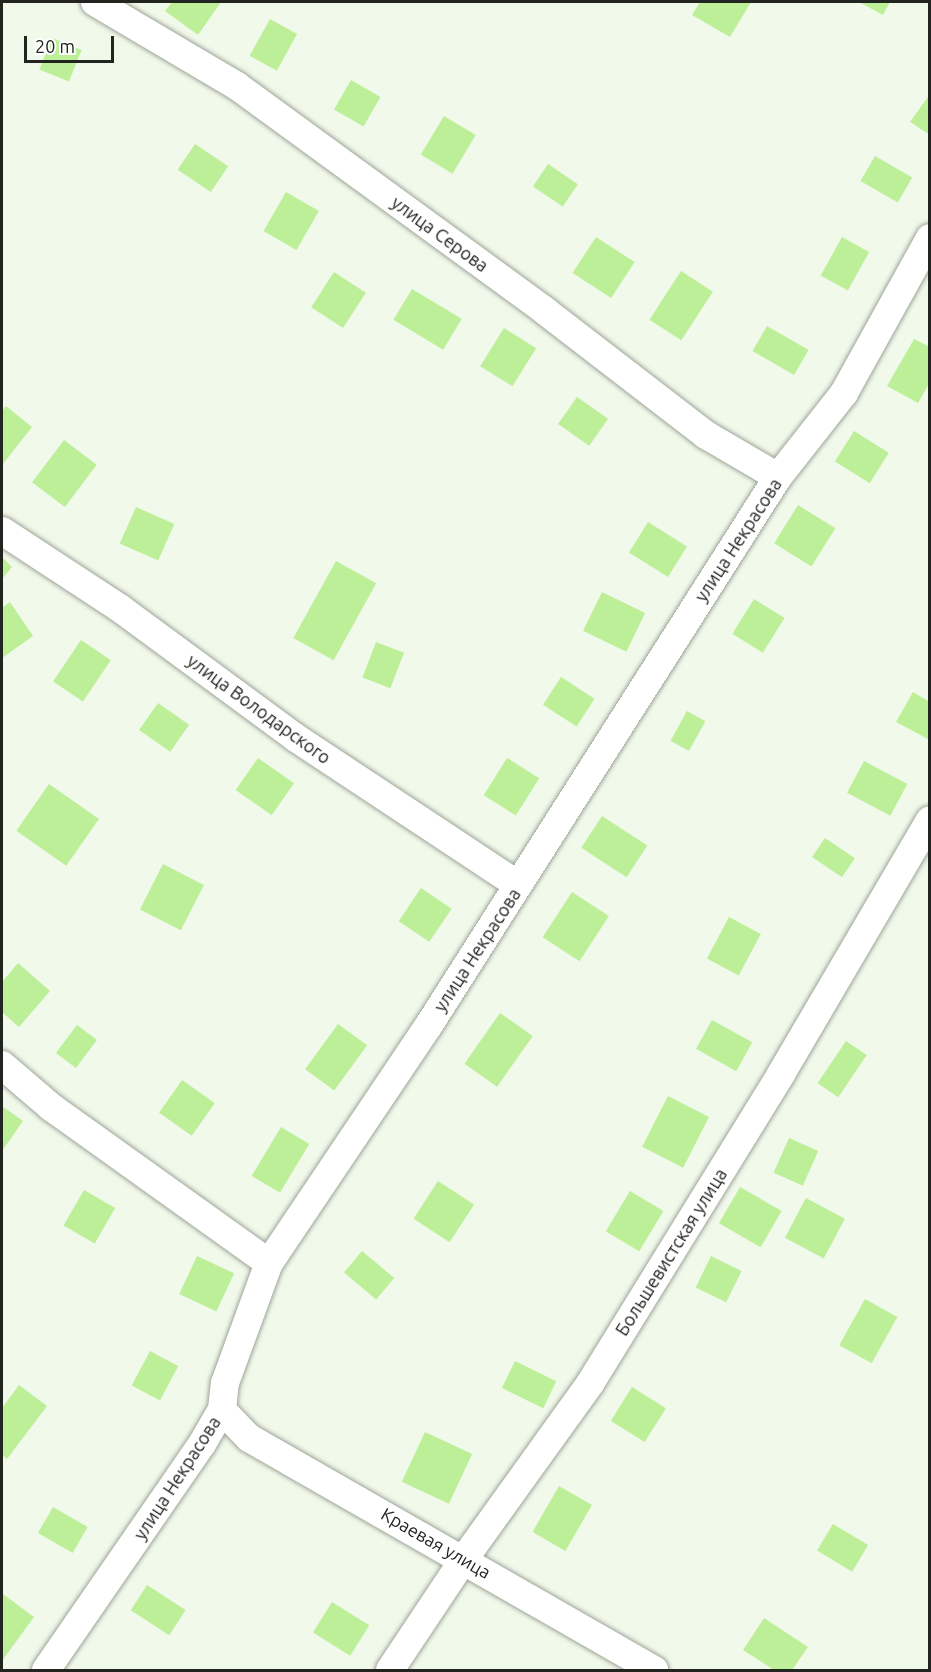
<!DOCTYPE html>
<html>
<head>
<meta charset="utf-8">
<style>
	body { margin:0 }
	#map { position:relative; width:931px; height:1672px; overflow:hidden; background:#f1f9eb; font-family:Ubuntu,sans-serif }
	div>[style] { position:absolute }
	.building>* { inset:0; background:#bdef99; transform-origin:0 0 }
	.roads { filter:drop-shadow(0 0 2px #9da598) drop-shadow(0 0 2px #9da598) }
	.minor>* { height:28px; margin:-14px; padding:0 14px; transform-origin:14px; border-radius:14px; background:#fff }
	span { translate:-50% -50%; white-space:nowrap; text-align:center; line-height:1.15; -webkit-text-stroke:4.5px #fff; paint-order:stroke }
	.street-label { font-size:18px; color:#21241f }
	.frame { position:absolute; inset:0; border:3px solid #21241f; pointer-events:none }
	.scale { position:absolute; left:24px; top:36px; width:90px; height:27px; box-sizing:border-box; border:3px solid #21241f; border-top:0; padding-left:8px; font-size:18px; line-height:21px; white-space:nowrap; color:#21241f; -webkit-text-stroke:4px #fff; paint-order:stroke }
</style>
</head>
<body>
<div id="map">
	<div class="building">
		<i style="clip-path:polygon(172px 2px,221px 2px,198px 35px,165px 11px)"></i>
		<i style="clip-path:polygon(700px 2px,751px 2px,730px 37px,692px 15px)"></i>
		<i style="clip-path:polygon(859px 2px,890px 2px,883px 15px)"></i>
		<i style="left:270px;top:19px;width:31px;height:42px;rotate:29deg"></i>
		<i style="left:52px;top:38px;width:32px;height:34px;rotate:22deg"></i>
		<i style="left:351px;top:80px;width:34px;height:34px;rotate:30deg"></i>
		<i style="clip-path:polygon(930px 94px,930px 135px,910px 122px)"></i>
		<i style="left:444px;top:116px;width:37px;height:45px;rotate:31deg"></i>
		<i style="left:195px;top:144px;width:40px;height:31px;rotate:34deg"></i>
		<i style="left:875px;top:156px;width:43px;height:29px;rotate:30deg"></i>
		<i style="left:548px;top:164px;width:36px;height:27px;rotate:34deg"></i>
		<i style="left:286px;top:192px;width:38px;height:45px;rotate:30deg"></i>
		<i style="left:596px;top:237px;width:46px;height:43px;rotate:33deg"></i>
		<i style="left:842px;top:237px;width:31px;height:44px;rotate:29deg"></i>
		<i style="left:681px;top:271px;width:38px;height:58px;rotate:33deg"></i>
		<i style="left:334px;top:272px;width:38px;height:42px;rotate:33deg"></i>
		<i style="left:412px;top:289px;width:58px;height:36px;rotate:31deg"></i>
		<i style="left:767px;top:326px;width:48px;height:29px;rotate:30deg"></i>
		<i style="left:504px;top:328px;width:38px;height:45px;rotate:32deg"></i>
		<i style="clip-path:polygon(914px 339px,930px 347px,930px 382px,918px 403px,887px 386px)"></i>
		<i style="left:577px;top:397px;width:38px;height:33px;rotate:35deg"></i>
		<i style="clip-path:polygon(6px 406px,32px 427px,3px 464px,2px 411px)"></i>
		<i style="left:854px;top:431px;width:41px;height:36px;rotate:32deg"></i>
		<i style="left:64px;top:440px;width:41px;height:53px;rotate:37deg"></i>
		<i style="left:798px;top:505px;width:44px;height:45px;rotate:32deg"></i>
		<i style="left:136px;top:507px;width:42px;height:40px;rotate:24deg"></i>
		<i style="left:648px;top:522px;width:46px;height:36px;rotate:32deg"></i>
		<i style="clip-path:polygon(2px 557px,12px 567px,2px 579px)"></i>
		<i style="left:336px;top:561px;width:46px;height:88px;rotate:29deg"></i>
		<i style="left:602px;top:592px;width:48px;height:43px;rotate:26deg"></i>
		<i style="left:754px;top:599px;width:36px;height:41px;rotate:32deg"></i>
		<i style="clip-path:polygon(10px 602px,33px 636px,2px 658px,2px 608px)"></i>
		<i style="left:81px;top:640px;width:36px;height:50px;rotate:34deg"></i>
		<i style="left:376px;top:642px;width:30px;height:38px;rotate:21deg"></i>
		<i style="left:561px;top:677px;width:40px;height:33px;rotate:33deg"></i>
		<i style="clip-path:polygon(913px 692px,930px 702px,928px 739px,896px 722px)"></i>
		<i style="left:158px;top:703px;width:38px;height:33px;rotate:35deg"></i>
		<i style="left:687px;top:711px;width:21px;height:34px;rotate:29deg"></i>
		<i style="left:258px;top:758px;width:44px;height:39px;rotate:35deg"></i>
		<i style="left:507px;top:758px;width:38px;height:44px;rotate:32deg"></i>
		<i style="left:864px;top:761px;width:49px;height:36px;rotate:28deg"></i>
		<i style="left:49px;top:784px;width:61px;height:57px;rotate:35deg"></i>
		<i style="left:602px;top:816px;width:54px;height:38px;rotate:33deg"></i>
		<i style="left:825px;top:838px;width:36px;height:23px;rotate:34deg"></i>
		<i style="left:163px;top:864px;width:46px;height:51px;rotate:27deg"></i>
		<i style="left:421px;top:888px;width:37px;height:40px;rotate:34deg"></i>
		<i style="left:572px;top:892px;width:44px;height:54px;rotate:33deg"></i>
		<i style="left:729px;top:917px;width:36px;height:47px;rotate:28deg"></i>
		<i style="clip-path:polygon(18px 963px,50px 991px,19px 1027px,2px 1012px,2px 982px)"></i>
		<i style="left:500px;top:1013px;width:40px;height:62px;rotate:35deg"></i>
		<i style="left:712px;top:1020px;width:46px;height:33px;rotate:29deg"></i>
		<i style="left:338px;top:1024px;width:36px;height:56px;rotate:36deg"></i>
		<i style="left:77px;top:1025px;width:25px;height:35px;rotate:37deg"></i>
		<i style="left:846px;top:1041px;width:25px;height:51px;rotate:34deg"></i>
		<i style="left:182px;top:1080px;width:40px;height:40px;rotate:35deg"></i>
		<i style="left:668px;top:1096px;width:46px;height:57px;rotate:27deg"></i>
		<i style="clip-path:polygon(2px 1106px,23px 1121px,2px 1151px)"></i>
		<i style="left:281px;top:1127px;width:33px;height:57px;rotate:31deg"></i>
		<i style="left:789px;top:1138px;width:32px;height:38px;rotate:24deg"></i>
		<i style="left:438px;top:1181px;width:43px;height:45px;rotate:33deg"></i>
		<i style="left:740px;top:1187px;width:48px;height:42px;rotate:30deg"></i>
		<i style="left:84px;top:1190px;width:36px;height:41px;rotate:30deg"></i>
		<i style="left:630px;top:1191px;width:39px;height:47px;rotate:31deg"></i>
		<i style="left:806px;top:1198px;width:44px;height:45px;rotate:28deg"></i>
		<i style="left:362px;top:1251px;width:42px;height:28px;rotate:40deg"></i>
		<i style="left:197px;top:1256px;width:41px;height:42px;rotate:25deg"></i>
		<i style="left:711px;top:1256px;width:34px;height:35px;rotate:26deg"></i>
		<i style="left:865px;top:1299px;width:37px;height:53px;rotate:29deg"></i>
		<i style="left:150px;top:1351px;width:32px;height:39px;rotate:28deg"></i>
		<i style="left:515px;top:1361px;width:46px;height:30px;rotate:26deg"></i>
		<i style="clip-path:polygon(19px 1385px,47px 1406px,7px 1459px,2px 1455px,2px 1408px)"></i>
		<i style="left:632px;top:1387px;width:40px;height:40px;rotate:32deg"></i>
		<i style="left:425px;top:1432px;width:52px;height:55px;rotate:25deg"></i>
		<i style="left:559px;top:1486px;width:38px;height:53px;rotate:30deg"></i>
		<i style="left:53px;top:1507px;width:40px;height:30px;rotate:30deg"></i>
		<i style="left:833px;top:1524px;width:41px;height:31px;rotate:31deg"></i>
		<i style="left:147px;top:1585px;width:46px;height:30px;rotate:33deg"></i>
		<i style="clip-path:polygon(3px 1594px,34px 1617px,2px 1661px,2px 1597px)"></i>
		<i style="left:332px;top:1602px;width:44px;height:36px;rotate:32deg"></i>
		<i style="clip-path:polygon(764px 1618px,808px 1647px,792px 1670px,774px 1670px,743px 1650px)"></i>
	</div>
	<div class="roads">
		<div class="minor">
			<i style="left:95px;top:2px;width:165px;rotate:30.6deg"></i>
			<i style="left:237px;top:86px;width:381px;rotate:36.1deg"></i>
			<i style="left:545px;top:311px;width:203px;rotate:37.6deg"></i>
			<i style="left:706px;top:435px;width:83px;rotate:30.3deg"></i>
			<i style="left:2px;top:531px;width:142px;rotate:33.2deg"></i>
			<i style="left:121px;top:609px;width:217px;rotate:36.4deg"></i>
			<i style="left:296px;top:738px;width:266px;rotate:33.5deg"></i>
			<i style="left:2px;top:1065px;width:65px;rotate:40.6deg"></i>
			<i style="left:51px;top:1107px;width:268px;rotate:35.6deg"></i>
			<i style="left:222px;top:1410px;width:39px;rotate:46deg"></i>
			<i style="left:249px;top:1438px;width:467px;rotate:29.8deg"></i>
			<i style="left:46px;top:1670px;width:275px;rotate:-55.4deg"></i>
			<i style="left:202px;top:1444px;width:39px;rotate:-60deg"></i>
			<i style="left:222px;top:1410px;width:27px;rotate:-84deg"></i>
			<i style="left:225px;top:1383px;width:128px;rotate:-69.9deg"></i>
			<i style="left:269px;top:1263px;width:287px;rotate:-56.1deg"></i>
			<i style="left:429px;top:1025px;width:650px;rotate:-57.51deg"></i>
			<i style="left:778px;top:477px;width:107px;rotate:-51.8deg"></i>
			<i style="left:844px;top:393px;width:177px;rotate:-61deg"></i>
			<i style="left:390px;top:1670px;width:133px;rotate:-56.3deg"></i>
			<i style="left:464px;top:1559px;width:218px;rotate:-54.3deg"></i>
			<i style="left:591px;top:1382px;width:362px;rotate:-58.3deg"></i>
			<i style="left:781px;top:1074px;width:294px;rotate:-59.6deg"></i>
		</div>
	</div>
	<div class="street-label">
		<span style="left:440px;top:234px;rotate:36deg">улица Серова</span>
		<span style="left:738px;top:540px;rotate:-57deg">улица Некрасова</span>
		<span style="left:259px;top:709px;rotate:36deg">улица Володарского</span>
		<span style="left:477px;top:950px;rotate:-57deg">улица Некрасова</span>
		<span style="left:671px;top:1252px;rotate:-58deg">Большевистская улица</span>
		<span style="left:177px;top:1478px;rotate:-57deg">улица Некрасова</span>
		<span style="left:436px;top:1543px;rotate:30deg">Краевая улица</span>
	</div>
	<div class="frame"></div>
	<div class="scale">20 m</div>
</div>
</body>
</html>
